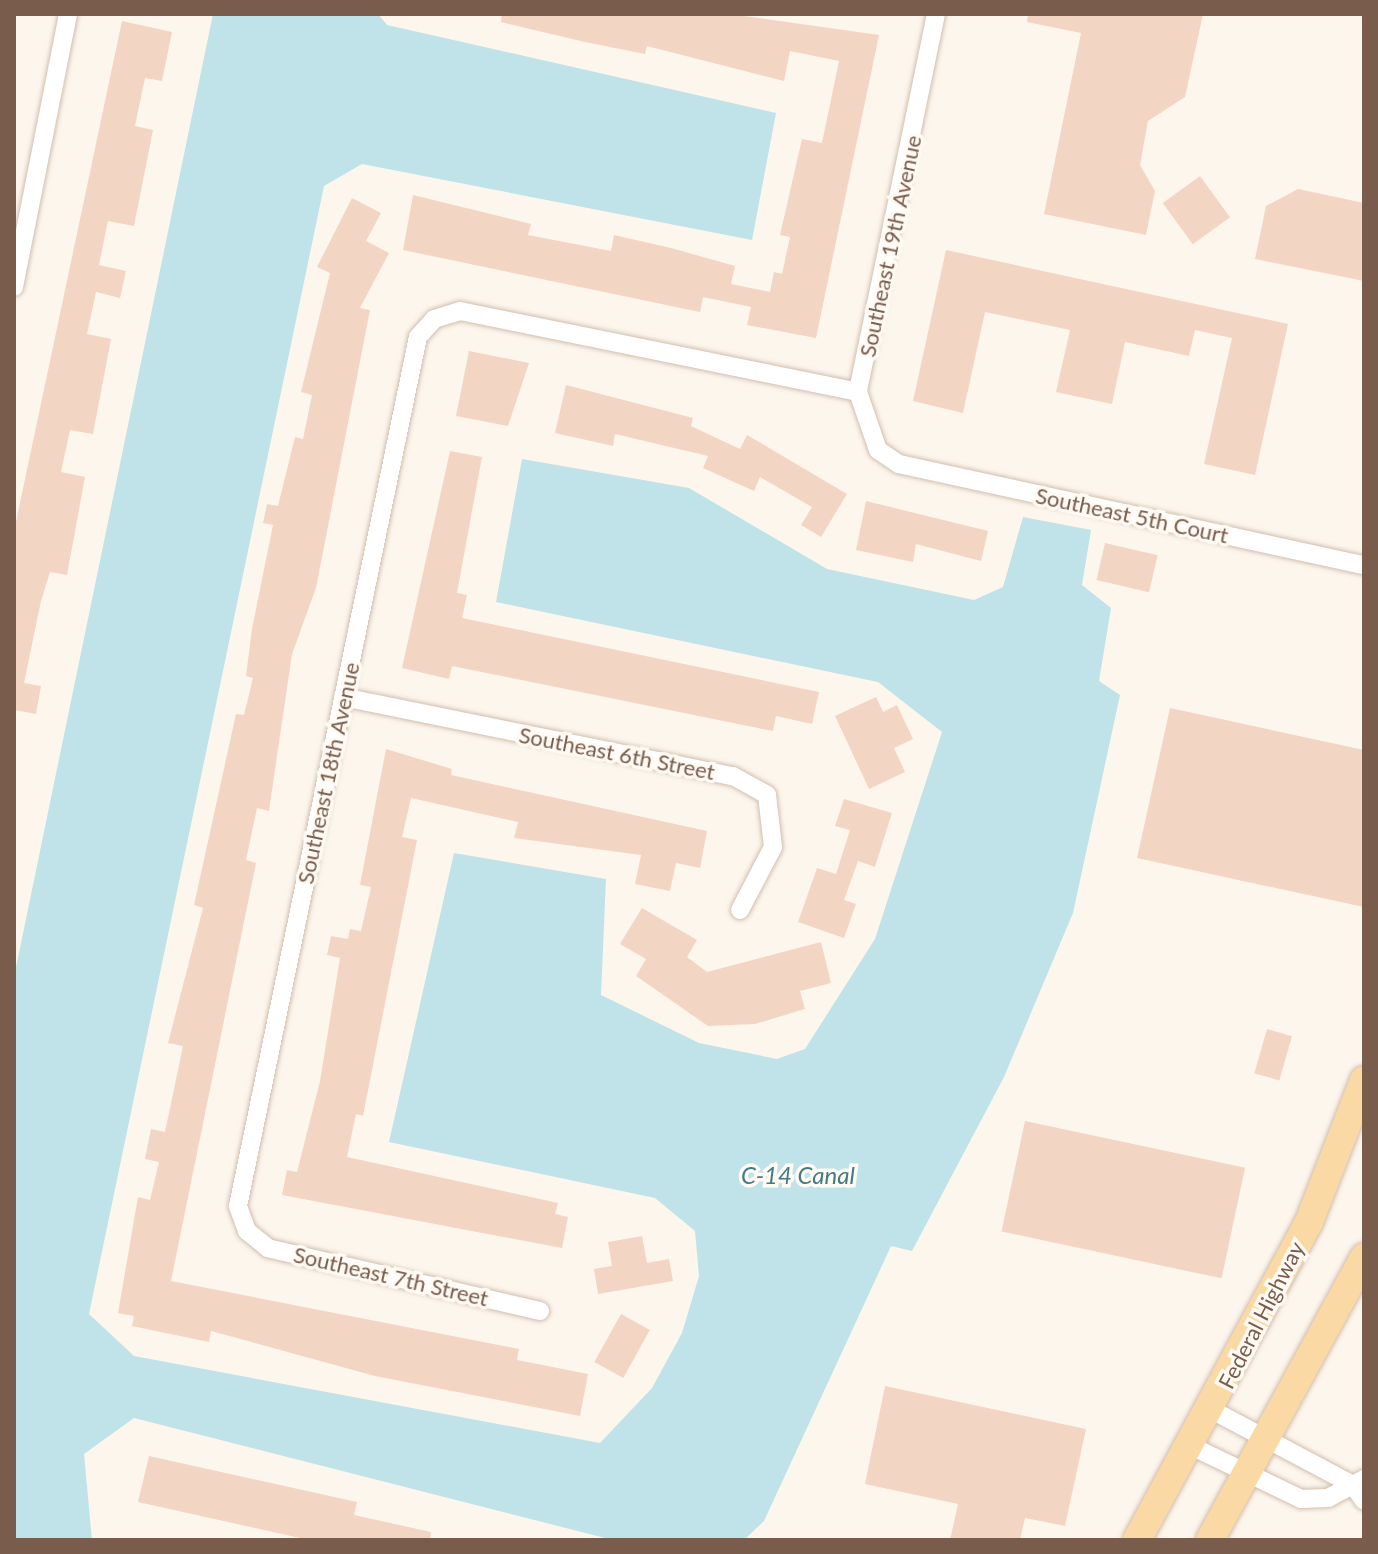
<!DOCTYPE html>
<html>
<head>
<meta charset="utf-8">
<style>
	body { margin:0 }
	#map { position:relative; width:1378px; height:1554px; overflow:hidden; background:#fdf6ec; font-family:Lato,sans-serif }
	div>[style] { position:absolute }
	.water>* { inset:0; background:#bfe3e8 }
	.building>* { inset:0; background:#f3d5c3; transform-origin:0 0 }
	.roads { filter:drop-shadow(0 0 2px #d1beb0) drop-shadow(0 0 2px #d1beb0) }
	.street>* { height:18px; margin:-9px; padding:0 9px; transform-origin:9px; border-radius:9px; background:#fff }
	.primary>* { height:28px; margin:-14px; padding:0 14px; transform-origin:14px; border-radius:14px; background:#fbd9a5 }
	span { translate:-50% -50%; white-space:nowrap; text-align:center; line-height:1.15; -webkit-text-stroke:7px #fffaf3; paint-order:stroke }
	.street-label { font-size:22px; color:#7a5c4d }
	.water-label { font-size:24px; color:#437c86; font-style:italic }
	.frame { position:absolute; inset:0; border:16px solid #7a5c4d; pointer-events:none }
</style>
</head>
<body>
<div id="map">
	<div class="water">
		<i style="clip-path:polygon(213px 14px,378px 14px,387px 25px,776px 113px,752px 240px,362px 164px,324px 186px,89px 1314px,134px 1356px,600px 1443px,652px 1388px,682px 1333px,699px 1276px,695px 1231px,655px 1198px,389px 1142px,454px 853px,606px 879px,601px 995px,699px 1043px,777px 1059px,805px 1049px,875px 939px,942px 732px,878px 682px,496px 602px,522px 459px,689px 488px,827px 569px,974px 600px,1003px 587px,1023px 517px,1091px 530px,1082px 585px,1111px 608px,1099px 681px,1120px 695px,1073px 913px,1004px 1077px,912px 1251px,891px 1246px,764px 1521px,744px 1540px,613px 1540px,134px 1418px,84px 1454px,92px 1540px,14px 1540px,14px 977px)"></i>
	</div>
	<div class="building">
		<i style="clip-path:polygon(502px 14px,730px 14px,879px 35px,816px 338px,747px 325px,751px 307px,703px 297px,700px 312px,403px 250px,413px 195px,531px 224px,528px 235px,611px 251px,614px 235px,671px 248px,735px 266px,731px 284px,770px 292px,774px 272px,782px 274px,790px 237px,780px 235px,802px 139px,822px 143px,839px 61px,790px 51px,784px 81px,647px 46px,645px 54px,585px 42px,501px 22px)"></i>
		<i style="clip-path:polygon(1028px 14px,1203px 14px,1185px 97px,1148px 121px,1140px 165px,1155px 191px,1146px 235px,1044px 214px,1081px 33px,1027px 22px)"></i>
		<i style="clip-path:polygon(122px 21px,172px 32px,162px 81px,145px 78px,135px 126px,153px 130px,134px 226px,108px 221px,99px 265px,126px 271px,120px 298px,96px 292px,87px 334px,111px 339px,93px 434px,70px 430px,61px 472px,85px 477px,67px 575px,50px 572px,41px 601px,24px 683px,41px 686px,36px 714px,14px 710px,14px 531px)"></i>
		<i style="left:1200px;top:176px;width:51px;height:46px;rotate:54deg"></i>
		<i style="clip-path:polygon(1298px 189px,1364px 203px,1364px 281px,1255px 259px,1266px 206px)"></i>
		<i style="clip-path:polygon(352px 198px,381px 213px,366px 241px,389px 253px,360px 308px,370px 310px,316px 588px,292px 654px,269px 811px,257px 808px,246px 860px,256px 863px,171px 1281px,519px 1349px,517px 1360px,588px 1374px,580px 1416px,375px 1376px,211px 1331px,209px 1342px,132px 1326px,134px 1316px,118px 1313px,138px 1197px,150px 1200px,159px 1162px,145px 1159px,151px 1129px,165px 1132px,183px 1046px,168px 1043px,203px 908px,194px 905px,236px 714px,244px 715px,253px 678px,246px 676px,252px 629px,273px 525px,263px 523px,267px 504px,278px 506px,295px 437px,303px 439px,312px 395px,301px 392px,330px 273px,317px 267px)"></i>
		<i style="clip-path:polygon(946px 250px,1288px 324px,1255px 475px,1204px 464px,1232px 338px,1195px 330px,1189px 356px,1125px 342px,1112px 404px,1056px 392px,1070px 330px,985px 312px,963px 413px,913px 401px)"></i>
		<i style="clip-path:polygon(469px 351px,529px 363px,508px 426px,456px 416px)"></i>
		<i style="clip-path:polygon(566px 385px,693px 418px,691px 426px,740px 449px,747px 435px,847px 494px,821px 537px,801px 525px,812px 507px,760px 477px,754px 491px,703px 468px,708px 456px,615px 434px,613px 446px,555px 433px)"></i>
		<i style="clip-path:polygon(450px 451px,482px 457px,457px 593px,467px 595px,462px 618px,819px 692px,812px 724px,776px 716px,773px 731px,452px 666px,449px 679px,402px 668px)"></i>
		<i style="clip-path:polygon(866px 501px,988px 531px,981px 561px,916px 544px,913px 562px,856px 550px)"></i>
		<i style="left:1105px;top:543px;width:54px;height:38px;rotate:13deg"></i>
		<i style="clip-path:polygon(876px 697px,883px 712px,897px 705px,913px 739px,894px 748px,905px 772px,869px 789px,835px 716px)"></i>
		<i style="clip-path:polygon(1170px 708px,1364px 750px,1364px 907px,1137px 858px)"></i>
		<i style="clip-path:polygon(386px 749px,452px 769px,451px 775px,707px 831px,700px 868px,676px 863px,670px 891px,635px 884px,641px 855px,514px 838px,518px 822px,411px 798px,402px 837px,417px 840px,363px 1116px,356px 1114px,347px 1157px,558px 1203px,555px 1214px,568px 1217px,562px 1248px,282px 1195px,287px 1170px,297px 1172px,320px 1081px,340px 958px,327px 955px,331px 936px,348px 939px,350px 929px,361px 931px,371px 887px,360px 885px)"></i>
		<i style="clip-path:polygon(844px 799px,892px 813px,875px 867px,858px 861px,844px 900px,856px 904px,844px 938px,798px 922px,817px 868px,836px 874px,850px 830px,835px 826px)"></i>
		<i style="clip-path:polygon(642px 908px,697px 940px,687px 957px,707px 972px,821px 942px,831px 983px,800px 991px,805px 1009px,755px 1024px,708px 1026px,636px 976px,646px 959px,620px 944px)"></i>
		<i style="left:1267px;top:1029px;width:26px;height:46px;rotate:16deg"></i>
		<i style="left:1025px;top:1121px;width:225px;height:113px;rotate:12deg"></i>
		<i style="clip-path:polygon(642px 1236px,647px 1263px,669px 1259px,673px 1281px,598px 1294px,594px 1269px,612px 1266px,608px 1242px)"></i>
		<i style="left:621px;top:1314px;width:33px;height:55px;rotate:29deg"></i>
		<i style="clip-path:polygon(885px 1386px,1086px 1429px,1065px 1526px,1025px 1518px,1020px 1540px,950px 1540px,958px 1504px,865px 1484px)"></i>
		<i style="clip-path:polygon(149px 1456px,357px 1502px,354px 1515px,431px 1532px,430px 1540px,309px 1540px,138px 1502px)"></i>
	</div>
	<div class="roads">
		<div class="street">
			<i style="left:936px;top:14px;width:386px;rotate:101.7deg"></i>
			<i style="left:858px;top:392px;width:61px;rotate:71deg"></i>
			<i style="left:878px;top:450px;width:25px;rotate:34deg"></i>
			<i style="left:899px;top:464px;width:476px;rotate:12.3deg"></i>
			<i style="left:14px;top:287px;width:278px;rotate:-78.8deg"></i>
			<i style="left:343px;top:697px;width:398px;rotate:11.5deg"></i>
			<i style="left:733px;top:776px;width:39px;rotate:29deg"></i>
			<i style="left:767px;top:795px;width:52px;rotate:83.4deg"></i>
			<i style="left:773px;top:847px;width:71px;rotate:117.6deg"></i>
			<i style="left:540px;top:1311px;width:279px;rotate:-167deg"></i>
			<i style="left:268px;top:1248px;width:27px;rotate:-141deg"></i>
			<i style="left:247px;top:1231px;width:27px;rotate:-110deg"></i>
			<i style="left:238px;top:1206px;width:887px;rotate:-78.3deg"></i>
			<i style="left:418px;top:337px;width:24px;rotate:-48deg"></i>
			<i style="left:434px;top:319px;width:27px;rotate:-17deg"></i>
			<i style="left:460px;top:311px;width:406px;rotate:11.5deg"></i>
			<i style="left:1212px;top:1410px;width:160px;rotate:28deg"></i>
			<i style="left:1353px;top:1485px;width:19px;rotate:55deg"></i>
			<i style="left:1191px;top:1446px;width:122px;rotate:25.7deg"></i>
			<i style="left:1301px;top:1499px;width:27px;rotate:-2deg"></i>
			<i style="left:1328px;top:1498px;width:41px;rotate:-27.8deg"></i>
		</div>
		<div class="primary">
			<i style="left:1137px;top:1540px;width:362px;rotate:-61.6deg"></i>
			<i style="left:1309px;top:1222px;width:152px;rotate:-68.8deg"></i>
			<i style="left:1210px;top:1540px;width:322px;rotate:-61.4deg"></i>
		</div>
	</div>
	<div class="street-label">
		<span style="left:890px;top:246px;rotate:-78deg">Southeast 19th Avenue</span>
		<span style="left:1132px;top:515px;rotate:12deg">Southeast 5th Court</span>
		<span style="left:617px;top:753px;rotate:11deg">Southeast 6th Street</span>
		<span style="left:328px;top:773px;rotate:-78deg">Southeast 18th Avenue</span>
		<span style="left:391px;top:1276px;rotate:13deg">Southeast 7th Street</span>
		<span style="left:1261px;top:1315px;rotate:-63deg">Federal Highway</span>
	</div>
	<div class="water-label">
		<span style="left:798px;top:1175px">C-14 Canal</span>
	</div>
	<div class="frame"></div>
</div>
</body>
</html>
